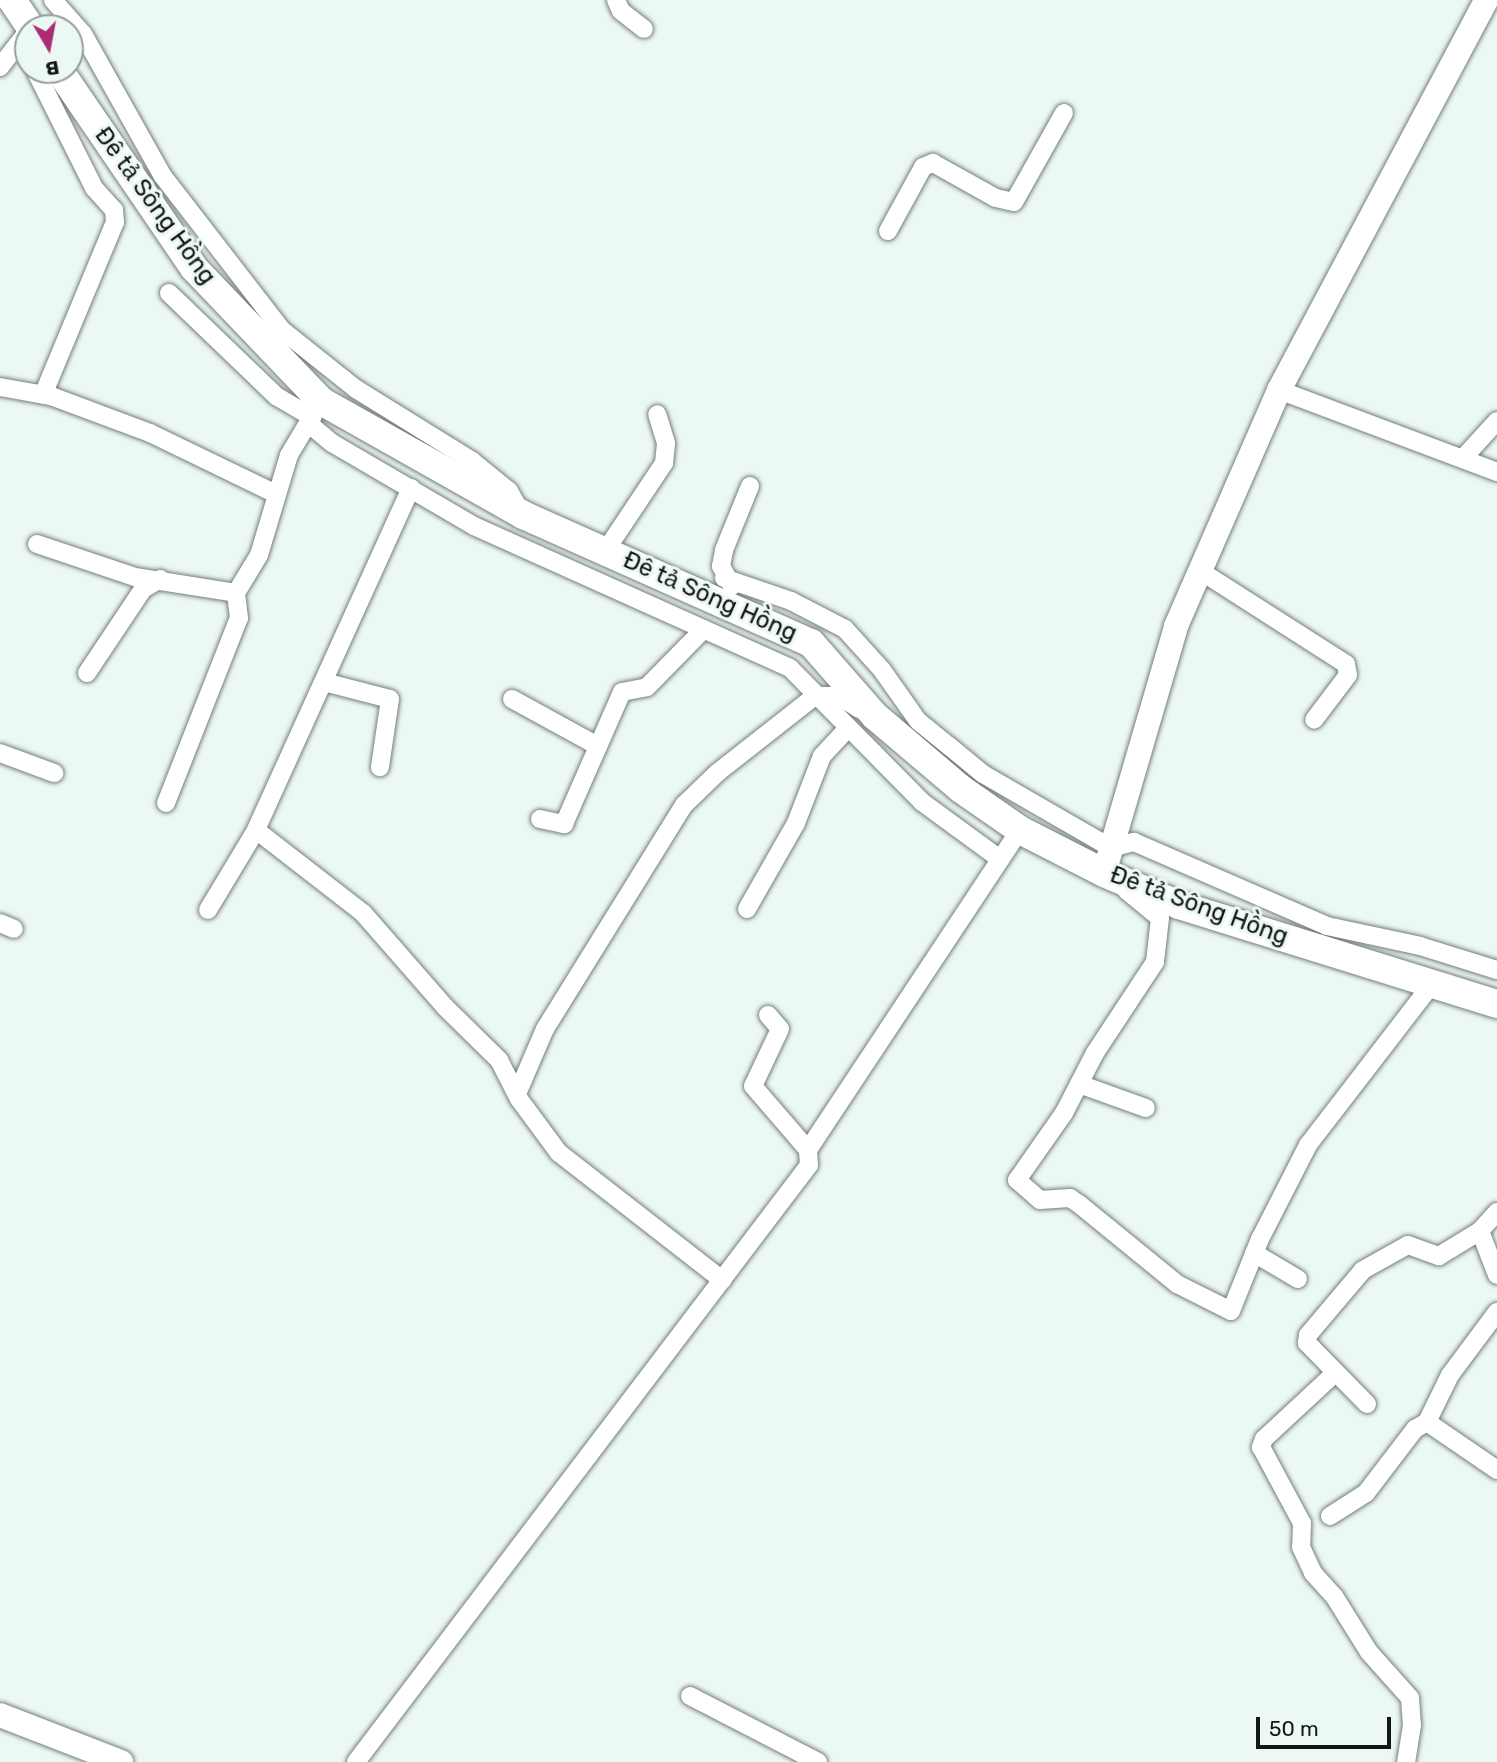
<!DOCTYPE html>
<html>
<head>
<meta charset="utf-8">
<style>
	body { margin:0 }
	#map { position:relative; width:1497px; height:1762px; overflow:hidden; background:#ecf8f3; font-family:Rubik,sans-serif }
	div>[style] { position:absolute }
	.roads { filter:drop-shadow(0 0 2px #747e7a) drop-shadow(0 0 2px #747e7a) }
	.street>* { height:18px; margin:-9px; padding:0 9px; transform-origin:9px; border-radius:9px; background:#fff }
	.secondary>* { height:24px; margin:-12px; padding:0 12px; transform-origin:12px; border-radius:12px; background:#fff }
	.primary>* { height:28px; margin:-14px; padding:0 14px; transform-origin:14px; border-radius:14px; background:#fff }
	span { translate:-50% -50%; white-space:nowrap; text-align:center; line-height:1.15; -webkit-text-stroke:6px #ecf8f3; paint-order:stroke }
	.street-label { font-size:24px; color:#131715 }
	.north { position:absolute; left:14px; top:14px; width:70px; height:70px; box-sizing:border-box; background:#ecf8f3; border:2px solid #959e9a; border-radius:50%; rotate:170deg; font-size:19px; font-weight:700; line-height:28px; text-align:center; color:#131715 }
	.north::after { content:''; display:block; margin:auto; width:24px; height:32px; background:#ac2b77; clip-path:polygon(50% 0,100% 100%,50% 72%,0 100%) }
	.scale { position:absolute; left:1256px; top:1717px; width:135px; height:32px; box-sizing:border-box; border:4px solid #131715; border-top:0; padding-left:9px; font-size:21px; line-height:24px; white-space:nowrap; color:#131715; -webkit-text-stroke:5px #ecf8f3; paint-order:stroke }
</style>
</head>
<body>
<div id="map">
	<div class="roads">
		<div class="street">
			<i style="left:53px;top:0;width:45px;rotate:48.6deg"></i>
			<i style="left:83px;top:34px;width:162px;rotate:60.7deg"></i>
			<i style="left:162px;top:175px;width:196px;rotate:52.3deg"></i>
			<i style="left:282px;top:330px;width:95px;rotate:38.6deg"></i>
			<i style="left:356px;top:389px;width:137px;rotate:31.8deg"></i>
			<i style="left:472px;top:461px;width:48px;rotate:39deg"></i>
			<i style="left:509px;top:491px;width:21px;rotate:61deg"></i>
			<i style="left:616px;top:0;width:12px;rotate:66deg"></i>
			<i style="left:621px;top:11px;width:29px;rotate:38deg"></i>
			<i style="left:0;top:67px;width:46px;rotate:-52.1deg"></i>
			<i style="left:35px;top:70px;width:132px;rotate:63.4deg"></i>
			<i style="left:94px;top:188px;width:30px;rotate:48deg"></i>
			<i style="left:114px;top:210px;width:12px;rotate:85deg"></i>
			<i style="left:115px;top:222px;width:187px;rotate:112.6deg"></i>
			<i style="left:888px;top:231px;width:73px;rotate:-61.3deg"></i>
			<i style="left:923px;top:167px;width:11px;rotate:-22deg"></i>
			<i style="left:933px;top:163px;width:72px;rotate:29.1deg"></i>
			<i style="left:996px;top:198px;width:18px;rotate:13deg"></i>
			<i style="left:1014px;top:202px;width:102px;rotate:-60.7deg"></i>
			<i style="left:169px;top:293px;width:149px;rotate:43.9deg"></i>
			<i style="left:276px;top:396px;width:42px;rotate:30.3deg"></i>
			<i style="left:0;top:387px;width:52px;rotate:10deg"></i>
			<i style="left:51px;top:396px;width:106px;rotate:20.5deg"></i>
			<i style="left:150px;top:433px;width:138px;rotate:25.8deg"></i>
			<i style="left:1279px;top:390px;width:233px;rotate:20.6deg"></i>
			<i style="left:308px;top:423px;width:31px;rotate:40deg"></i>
			<i style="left:332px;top:443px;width:164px;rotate:30.3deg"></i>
			<i style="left:474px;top:526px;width:346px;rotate:24.2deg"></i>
			<i style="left:790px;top:668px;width:188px;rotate:45.4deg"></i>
			<i style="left:922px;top:802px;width:97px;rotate:36.2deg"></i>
			<i style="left:1465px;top:456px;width:47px;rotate:-47.6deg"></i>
			<i style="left:411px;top:488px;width:375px;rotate:114.4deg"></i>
			<i style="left:256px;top:830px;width:135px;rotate:37.8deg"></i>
			<i style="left:363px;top:913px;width:125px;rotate:48.9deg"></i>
			<i style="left:445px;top:1007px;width:76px;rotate:44.5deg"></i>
			<i style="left:499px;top:1060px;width:44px;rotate:62.9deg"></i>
			<i style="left:519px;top:1099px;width:67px;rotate:53.5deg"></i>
			<i style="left:559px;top:1153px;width:207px;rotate:37.9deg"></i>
			<i style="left:37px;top:544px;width:103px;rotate:18.6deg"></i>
			<i style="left:135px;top:577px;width:102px;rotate:9deg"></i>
			<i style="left:606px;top:550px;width:105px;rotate:-56.3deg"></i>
			<i style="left:664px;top:463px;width:20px;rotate:-84deg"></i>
			<i style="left:666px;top:443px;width:30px;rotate:-107deg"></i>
			<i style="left:1202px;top:572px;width:171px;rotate:32.6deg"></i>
			<i style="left:1346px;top:664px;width:11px;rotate:80deg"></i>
			<i style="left:1348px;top:675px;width:56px;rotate:127.1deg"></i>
			<i style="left:724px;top:578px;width:71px;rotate:18.9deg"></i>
			<i style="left:791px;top:601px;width:61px;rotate:27.4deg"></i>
			<i style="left:845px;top:629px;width:55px;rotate:47.9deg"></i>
			<i style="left:882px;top:670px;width:62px;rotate:54.8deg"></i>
			<i style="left:918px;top:721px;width:40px;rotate:39deg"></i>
			<i style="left:949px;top:746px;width:44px;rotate:39.5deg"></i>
			<i style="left:983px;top:774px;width:148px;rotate:30deg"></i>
			<i style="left:1111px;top:848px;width:24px;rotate:-15deg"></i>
			<i style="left:1134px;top:842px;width:210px;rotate:23.5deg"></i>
			<i style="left:1327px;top:926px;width:95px;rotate:12.1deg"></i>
			<i style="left:1420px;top:946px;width:81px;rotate:17.3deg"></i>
			<i style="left:732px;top:586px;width:23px;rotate:-119deg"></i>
			<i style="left:721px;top:566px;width:16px;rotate:-79deg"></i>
			<i style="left:724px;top:550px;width:69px;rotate:-67.9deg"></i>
			<i style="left:87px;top:673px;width:101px;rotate:-56.3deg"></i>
			<i style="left:143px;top:589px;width:20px;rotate:-30deg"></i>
			<i style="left:324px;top:682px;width:68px;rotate:14.4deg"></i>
			<i style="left:390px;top:699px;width:69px;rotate:98.4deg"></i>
			<i style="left:512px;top:699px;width:98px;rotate:28.7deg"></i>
			<i style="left:0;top:753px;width:58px;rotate:20.3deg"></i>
			<i style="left:166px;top:803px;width:199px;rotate:-68.5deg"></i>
			<i style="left:239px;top:618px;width:25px;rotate:-97deg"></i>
			<i style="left:236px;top:593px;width:44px;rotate:-58.8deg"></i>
			<i style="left:259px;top:555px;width:104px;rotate:-73.3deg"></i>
			<i style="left:289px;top:455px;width:49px;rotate:-59.2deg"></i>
			<i style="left:540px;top:819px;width:25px;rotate:12deg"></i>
			<i style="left:564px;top:824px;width:144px;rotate:-66.3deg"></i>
			<i style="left:622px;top:692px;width:25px;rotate:-11deg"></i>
			<i style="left:647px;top:687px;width:81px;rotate:-45.5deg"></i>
			<i style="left:1126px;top:890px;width:44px;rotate:39.5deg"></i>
			<i style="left:1160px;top:918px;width:44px;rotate:96.5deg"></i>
			<i style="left:1155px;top:962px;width:109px;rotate:123.4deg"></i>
			<i style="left:1095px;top:1053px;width:68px;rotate:117.3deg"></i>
			<i style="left:1064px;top:1113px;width:82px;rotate:125deg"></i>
			<i style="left:1017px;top:1180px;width:30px;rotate:41deg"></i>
			<i style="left:1040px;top:1200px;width:30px;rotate:-4deg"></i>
			<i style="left:1070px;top:1198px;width:11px;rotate:34deg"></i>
			<i style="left:1079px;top:1204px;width:127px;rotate:39.2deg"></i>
			<i style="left:1177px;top:1284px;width:60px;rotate:26.6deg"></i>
			<i style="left:1231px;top:1311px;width:78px;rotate:-68.1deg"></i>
			<i style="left:1260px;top:1239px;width:106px;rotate:-62.9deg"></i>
			<i style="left:1308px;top:1145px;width:203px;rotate:-52.4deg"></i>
			<i style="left:747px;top:909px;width:99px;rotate:-60.3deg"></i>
			<i style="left:796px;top:823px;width:72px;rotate:-68.8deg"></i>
			<i style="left:822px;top:756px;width:37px;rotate:-47deg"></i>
			<i style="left:208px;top:910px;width:93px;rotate:-59deg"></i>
			<i style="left:0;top:923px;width:15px;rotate:23deg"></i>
			<i style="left:768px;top:1015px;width:18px;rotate:49deg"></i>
			<i style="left:780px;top:1029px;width:63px;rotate:115.3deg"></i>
			<i style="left:753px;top:1086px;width:84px;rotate:49.3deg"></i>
			<i style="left:1079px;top:1084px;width:71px;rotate:19.7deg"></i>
			<i style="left:517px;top:1094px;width:71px;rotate:-66.7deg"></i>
			<i style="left:545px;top:1029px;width:264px;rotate:-58.2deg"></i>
			<i style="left:684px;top:805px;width:46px;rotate:-44.1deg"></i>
			<i style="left:717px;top:773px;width:125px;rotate:-38.2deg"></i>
			<i style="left:815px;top:696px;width:24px"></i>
			<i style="left:839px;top:696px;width:24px;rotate:33deg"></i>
			<i style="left:1497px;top:1212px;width:25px;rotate:132deg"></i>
			<i style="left:1480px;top:1231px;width:47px;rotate:68.9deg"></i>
			<i style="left:1254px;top:1253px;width:51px;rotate:30.6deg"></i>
			<i style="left:1497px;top:1312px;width:79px;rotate:126.7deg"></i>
			<i style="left:1450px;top:1375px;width:52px;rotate:116.1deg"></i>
			<i style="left:1427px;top:1422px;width:85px;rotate:34.4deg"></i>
			<i style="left:1335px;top:1373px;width:97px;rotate:137.1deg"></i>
			<i style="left:1264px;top:1439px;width:9px;rotate:111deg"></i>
			<i style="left:1261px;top:1447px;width:86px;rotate:61.7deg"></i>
			<i style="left:1302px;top:1523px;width:24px;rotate:92deg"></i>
			<i style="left:1301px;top:1547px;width:29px;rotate:65deg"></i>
			<i style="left:1313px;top:1573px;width:31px;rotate:48deg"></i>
			<i style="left:1334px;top:1596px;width:66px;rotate:58deg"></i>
			<i style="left:1369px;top:1652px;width:62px;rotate:48.3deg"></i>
			<i style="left:1410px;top:1698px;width:27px;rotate:86deg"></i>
			<i style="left:1412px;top:1725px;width:37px;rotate:99deg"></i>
			<i style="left:1367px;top:1404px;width:86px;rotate:-134.5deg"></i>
			<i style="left:1307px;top:1343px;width:8px;rotate:-83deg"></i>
			<i style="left:1308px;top:1335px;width:85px;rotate:-49.8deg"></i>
			<i style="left:1363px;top:1270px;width:51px;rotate:-29.1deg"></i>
			<i style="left:1408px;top:1245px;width:33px;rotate:20deg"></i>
			<i style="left:1439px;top:1256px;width:48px;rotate:-31.4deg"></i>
			<i style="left:1330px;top:1516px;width:43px;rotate:-32.6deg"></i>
			<i style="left:1366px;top:1493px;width:81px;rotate:-52.6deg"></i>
			<i style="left:1415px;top:1429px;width:14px;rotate:-30deg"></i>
			<i style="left:690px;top:1696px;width:144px;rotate:27.3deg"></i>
			<i style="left:356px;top:1762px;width:749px;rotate:-52.81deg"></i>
			<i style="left:809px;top:1165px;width:15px;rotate:-94deg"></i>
			<i style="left:808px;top:1150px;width:384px;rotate:-56.5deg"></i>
		</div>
		<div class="secondary">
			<i style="left:1104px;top:873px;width:257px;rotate:-73.7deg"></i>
			<i style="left:1176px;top:626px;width:257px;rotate:-66.4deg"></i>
			<i style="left:1279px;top:390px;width:442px;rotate:-62deg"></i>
			<i style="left:0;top:1715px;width:130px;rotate:21.2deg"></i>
		</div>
		<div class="primary">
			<i style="left:12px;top:0;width:34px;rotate:56deg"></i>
			<i style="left:59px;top:70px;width:240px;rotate:55.7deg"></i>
			<i style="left:194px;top:268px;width:184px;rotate:46.3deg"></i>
			<i style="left:321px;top:401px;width:232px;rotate:29.4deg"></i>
			<i style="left:523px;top:515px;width:315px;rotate:24deg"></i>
			<i style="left:811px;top:643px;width:97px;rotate:48.8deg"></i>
			<i style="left:875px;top:716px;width:113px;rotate:40.3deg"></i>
			<i style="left:961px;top:789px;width:72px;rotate:34.8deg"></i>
			<i style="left:1020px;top:830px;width:94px;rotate:27.1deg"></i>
			<i style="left:1104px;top:873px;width:82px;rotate:23.1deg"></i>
			<i style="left:1179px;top:905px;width:333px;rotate:17.3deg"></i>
		</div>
	</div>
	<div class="street-label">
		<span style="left:155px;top:206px;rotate:54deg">Đê tả Sông Hồng</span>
		<span style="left:710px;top:597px;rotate:24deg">Đê tả Sông Hồng</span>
		<span style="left:1199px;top:906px;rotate:20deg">Đê tả Sông Hồng</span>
	</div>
	<div class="north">B</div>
	<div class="scale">50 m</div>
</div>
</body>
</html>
